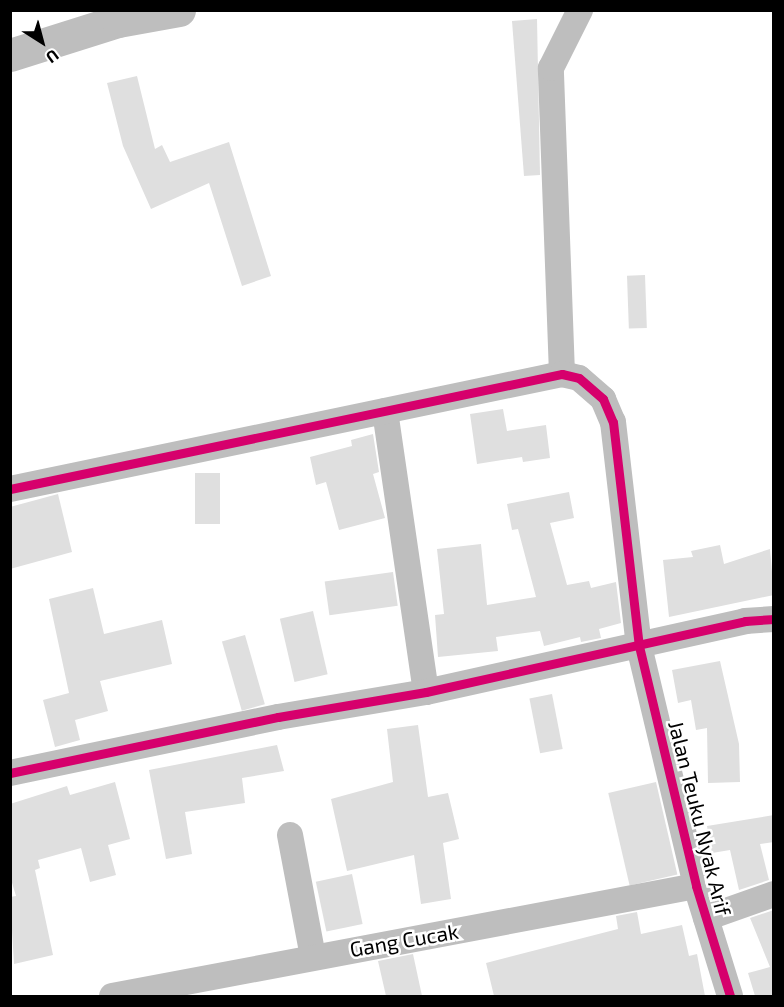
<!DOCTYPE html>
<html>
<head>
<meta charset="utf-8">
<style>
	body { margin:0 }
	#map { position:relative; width:784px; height:1007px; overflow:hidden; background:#fff; font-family:"Exo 2",sans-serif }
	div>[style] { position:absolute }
	.building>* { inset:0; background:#dfdfdf; transform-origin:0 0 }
	.minor>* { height:26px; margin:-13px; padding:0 13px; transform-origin:13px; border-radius:13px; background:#bebebe }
	.tertiary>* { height:33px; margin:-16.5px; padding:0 16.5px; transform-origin:16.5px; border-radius:16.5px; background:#bebebe }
	.cycleway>* { height:9px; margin:-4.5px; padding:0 4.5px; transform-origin:4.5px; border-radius:4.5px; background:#d6006c }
	span { translate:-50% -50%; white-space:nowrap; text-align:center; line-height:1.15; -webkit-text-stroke:5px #fff; paint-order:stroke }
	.street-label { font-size:21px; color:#000 }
	.frame { position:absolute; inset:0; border:12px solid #000; pointer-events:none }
	.north { position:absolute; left:12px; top:12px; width:60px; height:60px; -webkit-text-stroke:4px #fff; paint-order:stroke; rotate:144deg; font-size:16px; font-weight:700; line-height:24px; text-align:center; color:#000 }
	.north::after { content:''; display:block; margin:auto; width:21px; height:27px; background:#000; clip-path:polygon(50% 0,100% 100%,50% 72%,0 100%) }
</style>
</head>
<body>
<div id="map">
	<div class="building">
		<i style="clip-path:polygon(537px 19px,540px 175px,524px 176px,512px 21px)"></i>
		<i style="clip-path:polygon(137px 76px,155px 149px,162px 145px,170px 162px,229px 142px,271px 276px,242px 286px,209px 183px,151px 209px,123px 146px,107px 83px)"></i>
		<i style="left:645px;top:275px;width:53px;height:18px;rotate:88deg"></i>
		<i style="clip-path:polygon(503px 409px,507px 431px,546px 425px,550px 458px,523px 462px,522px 457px,477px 464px,470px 414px)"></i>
		<i style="clip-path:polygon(373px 434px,379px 472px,373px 474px,385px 518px,339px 530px,326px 482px,316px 485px,310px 457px,352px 446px,351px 440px)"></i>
		<i style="left:195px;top:473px;width:25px;height:51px"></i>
		<i style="clip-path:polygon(569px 492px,574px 518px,550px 523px,567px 585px,589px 581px,591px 588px,616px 582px,621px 623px,599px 629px,601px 638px,581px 642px,580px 637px,544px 646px,540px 631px,496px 637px,498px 651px,438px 657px,435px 615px,444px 614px,437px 549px,481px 544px,487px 605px,536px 597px,518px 529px,512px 530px,507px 504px)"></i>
		<i style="clip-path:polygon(58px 494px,72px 552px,10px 569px,10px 507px)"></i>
		<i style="clip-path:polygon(720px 545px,724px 564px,770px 549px,774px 595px,669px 617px,663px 560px,693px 557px,691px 551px)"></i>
		<i style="left:393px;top:572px;width:34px;height:69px;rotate:82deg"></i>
		<i style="clip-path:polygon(93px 588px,104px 634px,162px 620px,172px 664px,100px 681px,108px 711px,75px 720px,80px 740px,55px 747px,43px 700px,69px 693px,49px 599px)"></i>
		<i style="left:313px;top:611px;width:65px;height:34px;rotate:77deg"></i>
		<i style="left:245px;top:635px;width:72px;height:24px;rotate:74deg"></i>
		<i style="clip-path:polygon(720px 661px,739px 744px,740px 782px,708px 783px,707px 728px,696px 730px,691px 700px,678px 703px,672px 670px)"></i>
		<i style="left:552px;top:694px;width:56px;height:23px;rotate:79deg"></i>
		<i style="clip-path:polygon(418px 725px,428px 797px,448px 793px,459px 839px,443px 843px,451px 899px,421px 904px,414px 855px,347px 871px,331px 799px,393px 782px,387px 729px)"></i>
		<i style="clip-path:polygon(277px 745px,284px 771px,242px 778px,245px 803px,185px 812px,192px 854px,166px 859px,149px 770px)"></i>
		<i style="clip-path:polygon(115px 782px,130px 839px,108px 845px,116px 875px,90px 882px,81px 848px,38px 860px,40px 868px,35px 870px,53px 955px,14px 964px,10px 897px,16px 896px,10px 876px,10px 804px,67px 786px,70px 795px)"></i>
		<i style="left:656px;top:782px;width:95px;height:49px;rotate:77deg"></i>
		<i style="clip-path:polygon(774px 815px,774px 842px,760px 844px,769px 880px,739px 890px,730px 850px,712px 853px,707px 826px)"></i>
		<i style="left:352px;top:874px;width:51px;height:37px;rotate:78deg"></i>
		<i style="clip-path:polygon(774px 910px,774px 996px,755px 996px,748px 973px,770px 967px,750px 918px)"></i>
		<i style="clip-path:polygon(637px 912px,641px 934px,682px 925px,689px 956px,697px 954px,705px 996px,494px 996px,486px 963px,618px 929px,616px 916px)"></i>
		<i style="clip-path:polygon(413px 954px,422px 996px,386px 996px,378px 961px)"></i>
	</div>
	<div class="minor">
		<i style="left:562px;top:374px;width:306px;rotate:-92.1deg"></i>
		<i style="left:551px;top:68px;width:65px;rotate:-63.4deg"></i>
		<i style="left:385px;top:411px;width:284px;rotate:81.7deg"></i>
		<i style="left:10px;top:489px;width:564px;rotate:-11.77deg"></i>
		<i style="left:562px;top:374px;width:17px;rotate:13deg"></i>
		<i style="left:579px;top:378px;width:32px;rotate:41deg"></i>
		<i style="left:603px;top:399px;width:25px;rotate:67deg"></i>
		<i style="left:613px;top:422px;width:226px;rotate:83.4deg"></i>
		<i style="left:639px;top:646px;width:247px;rotate:76.6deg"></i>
		<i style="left:696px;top:886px;width:115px;rotate:72.8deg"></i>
		<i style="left:10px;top:773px;width:274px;rotate:-11.8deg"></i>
		<i style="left:278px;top:717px;width:150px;rotate:-9.6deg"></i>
		<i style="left:426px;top:692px;width:327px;rotate:-12.5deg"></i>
		<i style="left:745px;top:621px;width:29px;rotate:-4deg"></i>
		<i style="left:290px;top:835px;width:124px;rotate:79.3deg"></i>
		<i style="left:706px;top:918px;width:72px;rotate:-19.4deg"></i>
		<i style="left:112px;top:996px;width:594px;rotate:-10.67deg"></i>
	</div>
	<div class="tertiary">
		<i style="left:10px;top:55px;width:113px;rotate:-17.5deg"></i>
		<i style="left:118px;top:21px;width:62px;rotate:-10.2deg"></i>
	</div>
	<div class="cycleway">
		<i style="left:10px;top:489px;width:564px;rotate:-11.77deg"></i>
		<i style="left:562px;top:374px;width:17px;rotate:13deg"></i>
		<i style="left:579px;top:378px;width:32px;rotate:41deg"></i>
		<i style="left:603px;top:399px;width:25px;rotate:67deg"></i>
		<i style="left:613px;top:422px;width:226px;rotate:83.4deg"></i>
		<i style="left:639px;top:646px;width:247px;rotate:76.6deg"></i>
		<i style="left:696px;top:886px;width:115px;rotate:72.8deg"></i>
		<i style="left:10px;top:773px;width:274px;rotate:-11.8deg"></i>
		<i style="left:278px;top:717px;width:150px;rotate:-9.6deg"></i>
		<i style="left:426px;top:692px;width:327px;rotate:-12.5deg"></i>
		<i style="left:745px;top:621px;width:29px;rotate:-4deg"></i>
	</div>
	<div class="street-label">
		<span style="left:700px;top:818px;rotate:76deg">Jalan Teuku Nyak Arif</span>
		<span style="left:404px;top:940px;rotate:-10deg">Gang Cucak</span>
	</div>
	<div class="frame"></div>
	<div class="north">U</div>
</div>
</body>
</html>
